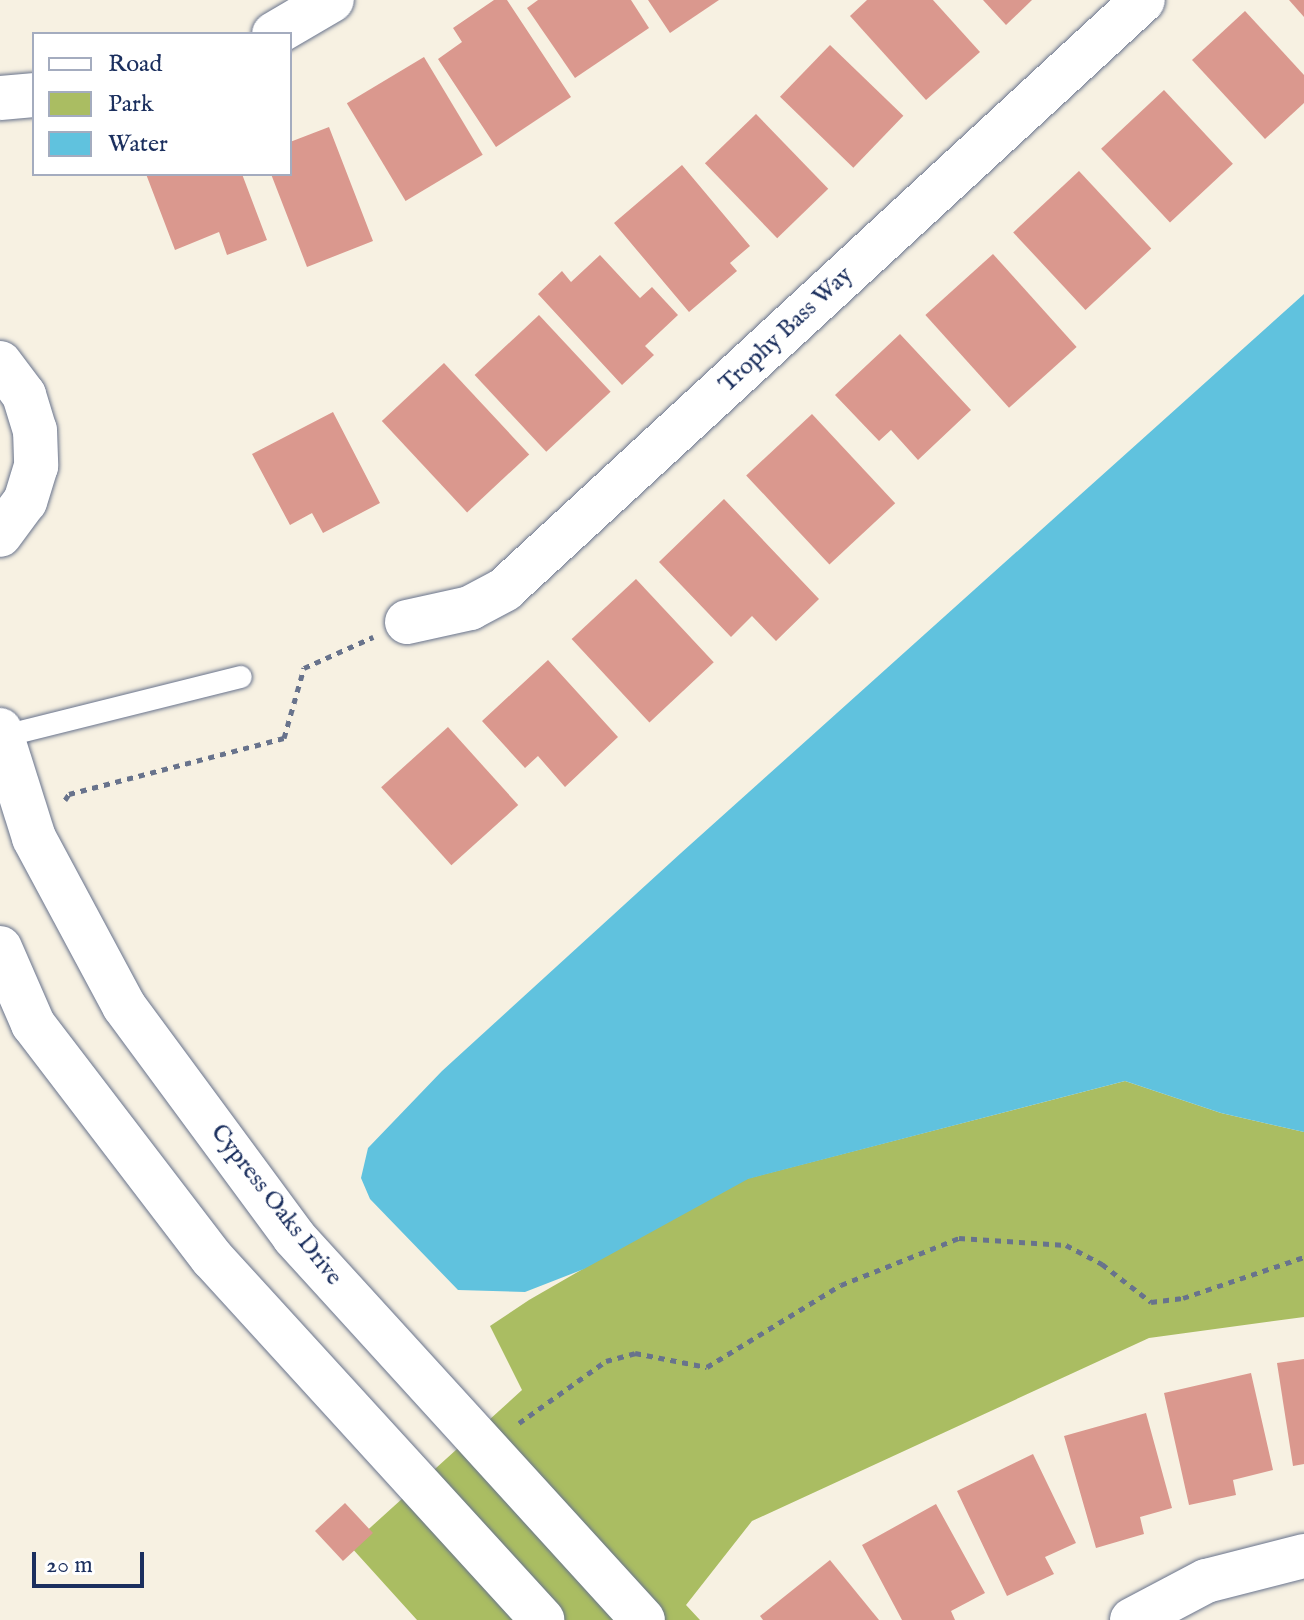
<!DOCTYPE html>
<html>
<head>
<meta charset="utf-8">
<style>
	body { margin:0 }
	#map { position:relative; width:1304px; height:1620px; overflow:hidden; background:#f7f1e2; font-family:"IM FELL English",serif }
	div>[style] { position:absolute }
	.green>* { inset:0; background:#aabd62 }
	.water>* { inset:0; background:#60c2de }
	.building>* { inset:0; background:#da988e; transform-origin:0 0 }
	.path>* { height:5px; margin-top:-2.5px; transform-origin:0; background:repeating-linear-gradient(90deg,#68738c 0 6px,transparent 0 12px) }
	.roads { filter:drop-shadow(0 0 2px #68738c) drop-shadow(0 0 2px #68738c) }
	.lane>* { height:22px; margin:-11px; padding:0 11px; transform-origin:11px; border-radius:11px; background:#fff }
	.street>* { height:44px; margin:-22px; padding:0 22px; transform-origin:22px; border-radius:22px; background:#fff }
	span { translate:-50% -50%; white-space:nowrap; text-align:center; line-height:1.15; -webkit-text-stroke:8px #fff; paint-order:stroke }
	.street-label { font-size:24px; color:#1b2f5e }
	.legend { position:absolute; left:32px; top:32px; width:260px; height:144px; box-sizing:border-box; background:#fff; border:2px solid #a4acbf; margin:0; padding:10px 14px; list-style:none; font-size:24px; color:#1b2f5e }
	.legend li { display:flex; align-items:center; gap:16px; height:40px }
	.legend b { width:40px; border:2px solid #a4acbf }
	.scale { position:absolute; left:32px; top:1552px; width:112px; height:36px; box-sizing:border-box; border:4px solid #1b2f5e; border-top:0; padding-left:10px; font-size:24px; line-height:28px; white-space:nowrap; color:#1b2f5e; -webkit-text-stroke:6px #fff; paint-order:stroke }
</style>
</head>
<body>
<div id="map">
	<div class="green">
		<i style="clip-path:polygon(1125px 1081px,1221px 1113px,1304px 1132px,1304px 1317px,1149px 1338px,752px 1521px,686px 1605px,700px 1620px,417px 1620px,350px 1546px,522px 1390px,490px 1326px,529px 1300px,734px 1182px)"></i>
	</div>
	<div class="water">
		<i style="clip-path:polygon(1304px 294px,1304px 1132px,1221px 1113px,1125px 1081px,748px 1179px,584px 1269px,525px 1292px,458px 1290px,370px 1199px,361px 1178px,368px 1148px,442px 1071px,681px 853px)"></i>
	</div>
	<div class="building">
		<i style="clip-path:polygon(494px 0,507px 0,571px 97px,496px 147px,438px 59px,462px 42px,453px 28px)"></i>
		<i style="clip-path:polygon(538px 0,631px 0,649px 28px,575px 78px,527px 8px)"></i>
		<i style="clip-path:polygon(648px 0,719px 0,670px 33px)"></i>
		<i style="clip-path:polygon(867px 0,933px 0,980px 52px,926px 100px,850px 16px)"></i>
		<i style="clip-path:polygon(983px 0,1032px 0,1006px 25px)"></i>
		<i style="clip-path:polygon(1289px 0,1304px 0,1304px 17px)"></i>
		<i style="clip-path:polygon(1245px 11px,1304px 75px,1304px 103px,1265px 139px,1192px 60px)"></i>
		<i style="left:830px;top:45px;width:102px;height:72px;rotate:44deg"></i>
		<i style="left:424px;top:57px;width:114px;height:90px;rotate:59deg"></i>
		<i style="left:1164px;top:90px;width:101px;height:86px;rotate:47deg"></i>
		<i style="left:756px;top:114px;width:104px;height:71px;rotate:46deg"></i>
		<i style="clip-path:polygon(329px 127px,373px 241px,307px 267px,271px 174px,290px 174px,290px 142px)"></i>
		<i style="clip-path:polygon(682px 165px,750px 246px,730px 263px,737px 271px,689px 312px,614px 223px)"></i>
		<i style="left:1079px;top:171px;width:106px;height:90px;rotate:47deg"></i>
		<i style="clip-path:polygon(146px 174px,242px 174px,267px 240px,227px 255px,219px 232px,175px 250px)"></i>
		<i style="left:993px;top:254px;width:125px;height:91px;rotate:48deg"></i>
		<i style="clip-path:polygon(600px 255px,640px 298px,652px 287px,678px 315px,645px 346px,654px 355px,622px 385px,538px 294px,562px 271px,571px 282px)"></i>
		<i style="left:539px;top:315px;width:105px;height:88px;rotate:47deg"></i>
		<i style="clip-path:polygon(900px 334px,971px 410px,918px 460px,891px 430px,879px 441px,835px 395px)"></i>
		<i style="left:444px;top:363px;width:125px;height:85px;rotate:47deg"></i>
		<i style="clip-path:polygon(333px 412px,380px 503px,323px 533px,312px 513px,290px 525px,252px 454px)"></i>
		<i style="left:812px;top:414px;width:122px;height:90px;rotate:47deg"></i>
		<i style="clip-path:polygon(724px 499px,819px 599px,776px 641px,752px 616px,731px 637px,659px 562px)"></i>
		<i style="left:636px;top:579px;width:114px;height:88px;rotate:47deg"></i>
		<i style="clip-path:polygon(548px 660px,618px 737px,565px 787px,538px 756px,525px 768px,482px 721px)"></i>
		<i style="left:448px;top:727px;width:105px;height:90px;rotate:48deg"></i>
		<i style="clip-path:polygon(1304px 1359px,1304px 1464px,1293px 1466px,1277px 1363px)"></i>
		<i style="clip-path:polygon(1251px 1373px,1273px 1470px,1233px 1480px,1236px 1495px,1189px 1505px,1164px 1393px)"></i>
		<i style="clip-path:polygon(1146px 1413px,1172px 1508px,1140px 1517px,1144px 1534px,1096px 1548px,1064px 1436px)"></i>
		<i style="clip-path:polygon(1033px 1454px,1076px 1543px,1045px 1557px,1054px 1574px,1007px 1596px,957px 1491px)"></i>
		<i style="left:345px;top:1503px;width:41px;height:41px;rotate:47deg"></i>
		<i style="clip-path:polygon(936px 1504px,985px 1593px,951px 1611px,955px 1620px,902px 1620px,862px 1545px)"></i>
		<i style="clip-path:polygon(830px 1560px,879px 1620px,763px 1620px,760px 1616px)"></i>
	</div>
	<div class="path">
		<i style="left:65px;top:800px;width:7px;rotate:-56deg"></i>
		<i style="left:69px;top:794px;width:222px;rotate:-14.6deg"></i>
		<i style="left:284px;top:738px;width:73px;rotate:-74.1deg"></i>
		<i style="left:304px;top:668px;width:76px;rotate:-24.2deg"></i>
		<i style="left:519px;top:1423px;width:107px;rotate:-35.5deg"></i>
		<i style="left:606px;top:1361px;width:30px;rotate:-15deg"></i>
		<i style="left:635px;top:1353px;width:73px;rotate:11deg"></i>
		<i style="left:707px;top:1367px;width:157px;rotate:-31.5deg"></i>
		<i style="left:841px;top:1285px;width:127px;rotate:-21.7deg"></i>
		<i style="left:959px;top:1238px;width:107px;rotate:3.7deg"></i>
		<i style="left:1066px;top:1245px;width:41px;rotate:27.8deg"></i>
		<i style="left:1102px;top:1264px;width:62px;rotate:37.8deg"></i>
		<i style="left:1151px;top:1302px;width:32px;rotate:-7deg"></i>
		<i style="left:1183px;top:1298px;width:128px;rotate:-18.7deg"></i>
	</div>
	<div class="roads">
		<div class="lane">
			<i style="left:0;top:737px;width:248px;rotate:-14deg"></i>
		</div>
		<div class="street">
			<i style="left:274px;top:34px;width:67px;rotate:-30.4deg"></i>
			<i style="left:0;top:98px;width:34px;rotate:-5deg"></i>
			<i style="left:0;top:363px;width:40px;rotate:53deg"></i>
			<i style="left:24px;top:395px;width:37px;rotate:73deg"></i>
			<i style="left:35px;top:430px;width:36px;rotate:88deg"></i>
			<i style="left:36px;top:466px;width:37px;rotate:107deg"></i>
			<i style="left:25px;top:501px;width:42px;rotate:126.3deg"></i>
			<i style="left:407px;top:622px;width:65px;rotate:-12.5deg"></i>
			<i style="left:470px;top:608px;width:40px;rotate:-28deg"></i>
			<i style="left:505px;top:589px;width:868px;rotate:-42.71deg"></i>
			<i style="left:0;top:730px;width:113px;rotate:72.5deg"></i>
			<i style="left:34px;top:838px;width:191px;rotate:61.8deg"></i>
			<i style="left:124px;top:1006px;width:287px;rotate:53.6deg"></i>
			<i style="left:294px;top:1237px;width:518px;rotate:47.66deg"></i>
			<i style="left:0;top:948px;width:83px;rotate:66.5deg"></i>
			<i style="left:33px;top:1024px;width:295px;rotate:52.6deg"></i>
			<i style="left:212px;top:1258px;width:490px;rotate:47.6deg"></i>
			<i style="left:1132px;top:1620px;width:84px;rotate:-27.8deg"></i>
			<i style="left:1206px;top:1581px;width:101px;rotate:-14.3deg"></i>
		</div>
	</div>
	<div class="street-label">
		<span style="left:786px;top:330px;rotate:-43deg">Trophy Bass Way</span>
		<span style="left:276px;top:1205px;rotate:52deg">Cypress Oaks Drive</span>
	</div>
	<ul class="legend">
	<li><b style="height:10px;background:#fff"></b>Road</li>
	<li><b style="height:22px;background:#aabd62"></b>Park</li>
	<li><b style="height:22px;background:#60c2de"></b>Water</li>
	</ul>
	<div class="scale">20 m</div>
</div>
</body>
</html>
